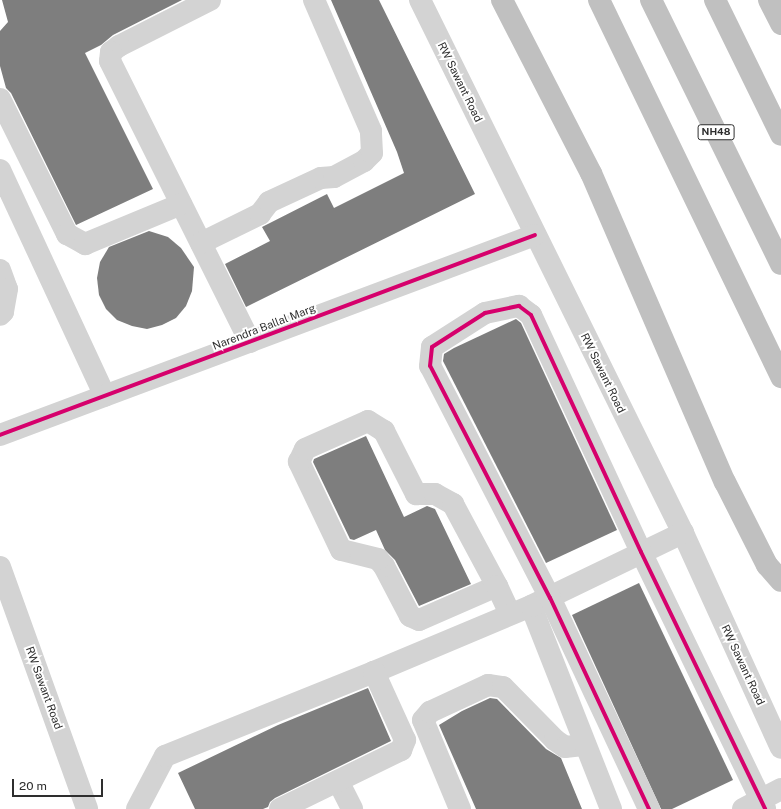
<!DOCTYPE html>
<html>
<head>
<meta charset="utf-8">
<style>
	body { margin:0 }
	#map { position:relative; width:781px; height:809px; overflow:hidden; background:#fff; font-family:"Public Sans",sans-serif }
	div>[style] { position:absolute }
	.building>* { inset:0; background:#7e7e7e }
	.minor>* { height:22px; margin:-11px; padding:0 11px; transform-origin:11px; border-radius:11px; background:#d3d3d3 }
	.highway>* { height:22px; margin:-11px; padding:0 11px; transform-origin:11px; border-radius:11px; background:#c0c0c0 }
	.cycleway>* { height:4px; margin:-2px; padding:0 2px; transform-origin:2px; border-radius:2px; background:#d6006c }
	span { translate:-50% -50%; white-space:nowrap; text-align:center; line-height:1.15; -webkit-text-stroke:4px #fff; paint-order:stroke }
	.shield-label span { padding:1px 3px; background:#fff; border:1px solid; border-radius:3px; -webkit-text-stroke-width:0 }
	.shield-label { font-size:10px; color:#2e2e2e; font-weight:700 }
	.street-label { font-size:11px; color:#2e2e2e }
	.scale { position:absolute; left:12px; top:779px; width:91px; height:18px; box-sizing:border-box; border:2px solid #2e2e2e; border-top:0; padding-left:5px; font-size:12px; line-height:14px; white-space:nowrap; color:#2e2e2e; -webkit-text-stroke:3px #fff; paint-order:stroke }
</style>
</head>
<body>
<div id="map">
	<div class="building">
		<i style="clip-path:polygon(2px 0,182px 0,113px 35px,101px 45px,85px 53px,153px 189px,76px 225px,11px 93px,6px 88px,0 66px,0 31px,8px 22px)"></i>
		<i style="clip-path:polygon(331px 0,379px 0,475px 194px,246px 307px,225px 264px,270px 241px,262px 227px,327px 194px,334px 208px,404px 173px,397px 152px)"></i>
		<i style="clip-path:polygon(149px 231px,168px 237px,181px 248px,194px 267px,192px 291px,186px 306px,176px 318px,162px 325px,147px 329px,132px 326px,117px 320px,106px 309px,99px 295px,97px 278px,100px 262px,109px 247px)"></i>
		<i style="clip-path:polygon(516px 319px,521px 323px,617px 530px,546px 563px,443px 361px,444px 354px,454px 348px)"></i>
		<i style="clip-path:polygon(366px 436px,404px 517px,427px 506px,435px 509px,471px 584px,419px 606px,395px 560px,385px 550px,376px 530px,354px 540px,350px 539px,313px 462px,314px 459px)"></i>
		<i style="clip-path:polygon(639px 583px,733px 780px,672px 809px,661px 809px,572px 615px)"></i>
		<i style="clip-path:polygon(368px 688px,391px 741px,275px 798px,270px 802px,268px 807px,263px 809px,195px 809px,178px 773px,278px 725px)"></i>
		<i style="clip-path:polygon(490px 698px,497px 699px,546px 749px,561px 758px,582px 809px,476px 809px,439px 725px,462px 711px)"></i>
	</div>
	<div class="minor">
		<i style="left:210px;top:0;width:102px;rotate:153.2deg"></i>
		<i style="left:119px;top:46px;width:10px;rotate:143deg"></i>
		<i style="left:111px;top:52px;width:9px;rotate:96deg"></i>
		<i style="left:110px;top:61px;width:314px;rotate:63.5deg"></i>
		<i style="left:420px;top:0;width:594px;rotate:63.74deg"></i>
		<i style="left:683px;top:533px;width:236px;rotate:65.5deg"></i>
		<i style="left:0;top:99px;width:151px;rotate:63.6deg"></i>
		<i style="left:67px;top:234px;width:21px;rotate:29deg"></i>
		<i style="left:85px;top:244px;width:104px;rotate:-22.6deg"></i>
		<i style="left:0;top:170px;width:249px;rotate:65.1deg"></i>
		<i style="left:201px;top:243px;width:66px;rotate:-26.2deg"></i>
		<i style="left:260px;top:214px;width:15px;rotate:-53deg"></i>
		<i style="left:269px;top:202px;width:57px;rotate:-24.8deg"></i>
		<i style="left:321px;top:178px;width:13px;rotate:-4deg"></i>
		<i style="left:334px;top:177px;width:34px;rotate:-28deg"></i>
		<i style="left:364px;top:161px;width:11px;rotate:-45deg"></i>
		<i style="left:372px;top:153px;width:22px;rotate:-93deg"></i>
		<i style="left:371px;top:131px;width:143px;rotate:-113.5deg"></i>
		<i style="left:0;top:270px;width:20px;rotate:70deg"></i>
		<i style="left:7px;top:289px;width:23px;rotate:100deg"></i>
		<i style="left:3px;top:312px;width:4px;rotate:135deg"></i>
		<i style="left:0;top:435px;width:571px;rotate:-20.5deg"></i>
		<i style="left:0;top:567px;width:257px;rotate:70.2deg"></i>
		<i style="left:497px;top:586px;width:85px;rotate:156.4deg"></i>
		<i style="left:419px;top:620px;width:10px;rotate:-156deg"></i>
		<i style="left:410px;top:616px;width:56px;rotate:-117.5deg"></i>
		<i style="left:384px;top:566px;width:9px;rotate:-131deg"></i>
		<i style="left:378px;top:559px;width:38px;rotate:-166deg"></i>
		<i style="left:341px;top:550px;width:98px;rotate:-115.5deg"></i>
		<i style="left:299px;top:462px;width:14px;rotate:-65deg"></i>
		<i style="left:305px;top:449px;width:69px;rotate:-24deg"></i>
		<i style="left:368px;top:421px;width:19px;rotate:32deg"></i>
		<i style="left:384px;top:431px;width:71px;rotate:63.1deg"></i>
		<i style="left:416px;top:494px;width:19px"></i>
		<i style="left:435px;top:494px;width:21px;rotate:29deg"></i>
		<i style="left:453px;top:504px;width:93px;rotate:61.8deg"></i>
		<i style="left:497px;top:586px;width:31px;rotate:65deg"></i>
		<i style="left:338px;top:781px;width:31px;rotate:63deg"></i>
		<i style="left:137px;top:809px;width:60px;rotate:-62.2deg"></i>
		<i style="left:165px;top:756px;width:225px;rotate:-21.9deg"></i>
		<i style="left:374px;top:672px;width:170px;rotate:-22.8deg"></i>
		<i style="left:280px;top:809px;width:135px;rotate:-26deg"></i>
		<i style="left:401px;top:750px;width:11px;rotate:-68deg"></i>
		<i style="left:405px;top:740px;width:75px;rotate:-114.5deg"></i>
		<i style="left:460px;top:809px;width:96px;rotate:-112.6deg"></i>
		<i style="left:423px;top:720px;width:11px;rotate:-49deg"></i>
		<i style="left:430px;top:712px;width:64px;rotate:-25deg"></i>
		<i style="left:488px;top:685px;width:15px;rotate:8deg"></i>
		<i style="left:503px;top:687px;width:74px;rotate:45.5deg"></i>
		<i style="left:555px;top:740px;width:12px;rotate:35deg"></i>
		<i style="left:565px;top:747px;width:20px;rotate:-6deg"></i>
		<i style="left:611px;top:809px;width:218px;rotate:-111.5deg"></i>
		<i style="left:531px;top:606px;width:169px;rotate:-25.7deg"></i>
		<i style="left:649px;top:809px;width:233px;rotate:-115.1deg"></i>
		<i style="left:550px;top:598px;width:261px;rotate:-117.3deg"></i>
		<i style="left:430px;top:366px;width:19px;rotate:-84deg"></i>
		<i style="left:432px;top:347px;width:63px;rotate:-32.7deg"></i>
		<i style="left:485px;top:313px;width:35px;rotate:-12deg"></i>
		<i style="left:519px;top:306px;width:15px;rotate:37deg"></i>
		<i style="left:531px;top:315px;width:261px;rotate:65.1deg"></i>
		<i style="left:641px;top:552px;width:285px;rotate:64.2deg"></i>
		<i style="left:743px;top:809px;width:43px;rotate:-27.8deg"></i>
	</div>
	<div class="highway">
		<i style="left:502px;top:0;width:195px;rotate:62.8deg"></i>
		<i style="left:591px;top:173px;width:337px;rotate:66.6deg"></i>
		<i style="left:725px;top:482px;width:93px;rotate:63.2deg"></i>
		<i style="left:767px;top:565px;width:21px;rotate:49deg"></i>
		<i style="left:599px;top:0;width:419px;rotate:64.2deg"></i>
		<i style="left:651px;top:0;width:294px;rotate:63.8deg"></i>
		<i style="left:715px;top:0;width:150px;rotate:63.9deg"></i>
		<i style="left:769px;top:0;width:27px;rotate:63deg"></i>
	</div>
	<div class="cycleway">
		<i style="left:0;top:435px;width:571px;rotate:-20.5deg"></i>
		<i style="left:649px;top:809px;width:233px;rotate:-115.1deg"></i>
		<i style="left:550px;top:598px;width:261px;rotate:-117.3deg"></i>
		<i style="left:430px;top:366px;width:19px;rotate:-84deg"></i>
		<i style="left:432px;top:347px;width:63px;rotate:-32.7deg"></i>
		<i style="left:485px;top:313px;width:35px;rotate:-12deg"></i>
		<i style="left:519px;top:306px;width:15px;rotate:37deg"></i>
		<i style="left:531px;top:315px;width:261px;rotate:65.1deg"></i>
		<i style="left:641px;top:552px;width:285px;rotate:64.2deg"></i>
	</div>
	<div class="shield-label">
		<span style="left:716px;top:132px">NH48</span>
	</div>
	<div class="street-label">
		<span style="left:460px;top:82px;rotate:64deg">RW Sawant Road</span>
		<span style="left:264px;top:327px;rotate:-21deg">Narendra Ballal Marg</span>
		<span style="left:603px;top:373px;rotate:64deg">RW Sawant Road</span>
		<span style="left:743px;top:665px;rotate:65deg">RW Sawant Road</span>
		<span style="left:44px;top:688px;rotate:70deg">RW Sawant Road</span>
	</div>
	<div class="scale">20 m</div>
</div>
</body>
</html>
